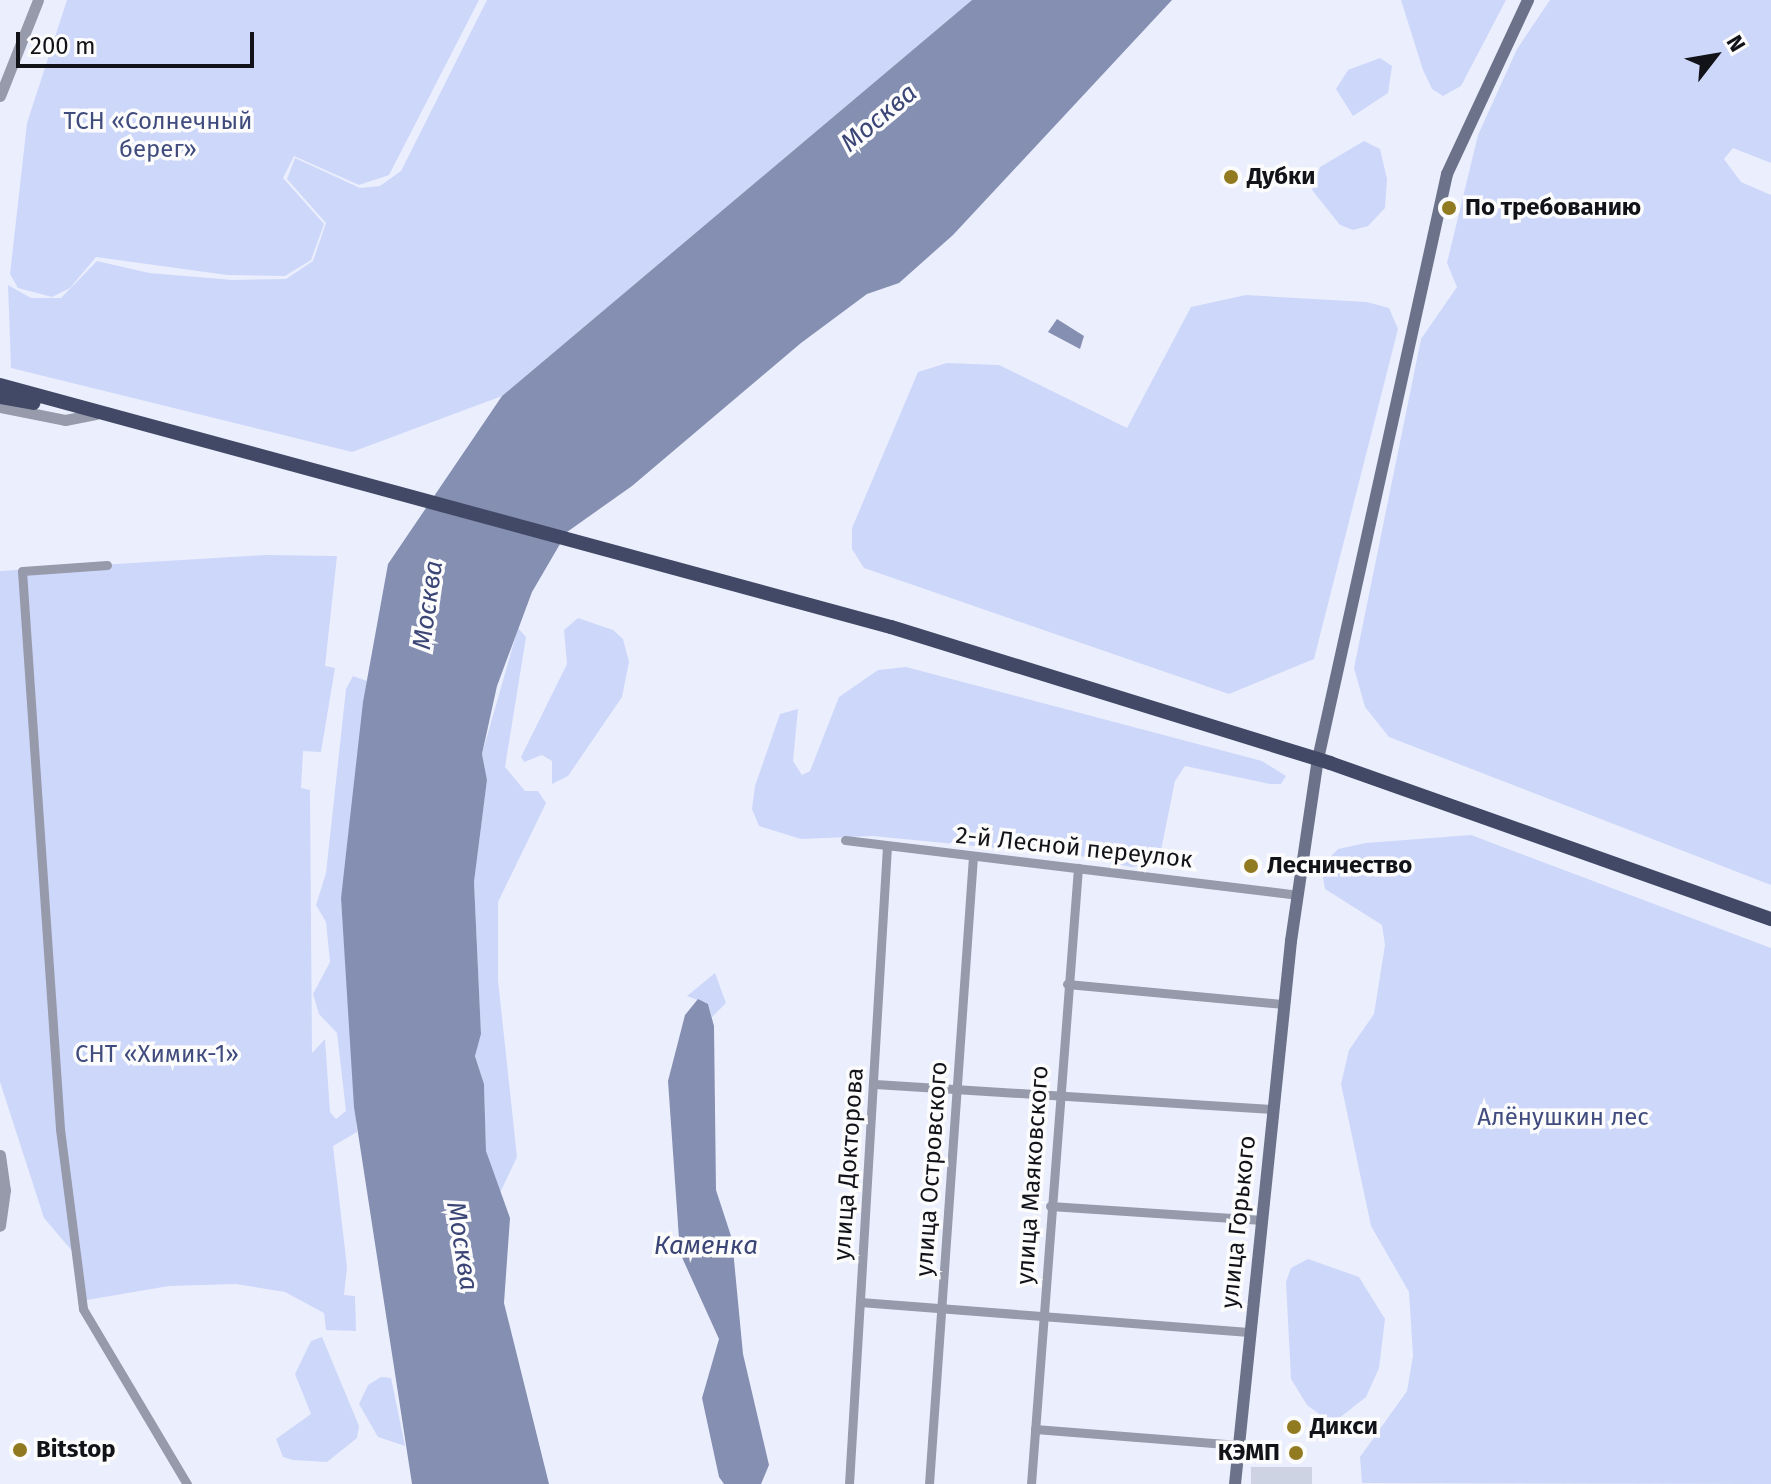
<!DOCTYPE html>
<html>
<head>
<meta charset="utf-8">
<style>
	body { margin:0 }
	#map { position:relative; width:1771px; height:1484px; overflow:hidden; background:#ebeffd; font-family:"Fira Sans",sans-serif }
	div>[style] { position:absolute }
	.green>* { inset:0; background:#cdd7fa }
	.water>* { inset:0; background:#858fb2 }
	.building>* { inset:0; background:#ced3e4; transform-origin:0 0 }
	.minor>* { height:9px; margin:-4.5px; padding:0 4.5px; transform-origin:4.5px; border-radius:4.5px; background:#969aab }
	.tertiary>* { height:11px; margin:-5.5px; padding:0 5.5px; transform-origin:5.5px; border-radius:5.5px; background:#969aab }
	.secondary>* { height:12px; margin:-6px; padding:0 6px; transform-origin:6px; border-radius:6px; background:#6c7289 }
	.trunk>* { height:14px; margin:-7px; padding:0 7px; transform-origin:7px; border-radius:7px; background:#424966 }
	.dots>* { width:22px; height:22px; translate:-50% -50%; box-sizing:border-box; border:4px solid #fcfcfc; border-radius:50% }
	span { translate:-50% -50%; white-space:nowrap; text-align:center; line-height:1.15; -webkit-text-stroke:7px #fcfcfc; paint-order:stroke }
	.park-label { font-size:24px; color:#414c7e }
	.poi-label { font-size:24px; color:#121319; font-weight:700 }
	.left { translate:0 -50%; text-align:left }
	.right { translate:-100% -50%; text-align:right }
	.street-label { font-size:24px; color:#121319 }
	.water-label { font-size:26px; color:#3b4677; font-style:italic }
	.north { position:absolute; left:1675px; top:16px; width:80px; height:80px; -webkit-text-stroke:6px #fcfcfc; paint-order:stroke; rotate:59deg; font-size:22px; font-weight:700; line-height:32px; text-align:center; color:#121319 }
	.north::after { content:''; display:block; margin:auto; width:28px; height:36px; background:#121319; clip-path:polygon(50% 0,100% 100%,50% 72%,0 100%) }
	.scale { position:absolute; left:16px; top:32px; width:238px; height:36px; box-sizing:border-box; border:4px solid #121319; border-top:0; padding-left:10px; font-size:24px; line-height:28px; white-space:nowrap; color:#121319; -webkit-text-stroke:6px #fcfcfc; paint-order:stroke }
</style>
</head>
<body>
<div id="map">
	<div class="green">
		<i style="clip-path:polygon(67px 0,479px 0,389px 175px,359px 185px,294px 156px,283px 178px,324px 224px,311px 260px,285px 276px,227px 275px,96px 257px,70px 288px,52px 297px,18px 288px,10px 274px,27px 123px)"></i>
		<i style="clip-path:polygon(487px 0,972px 0,502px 396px,352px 452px,11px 368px,8px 285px,31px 298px,61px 298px,97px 261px,149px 273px,233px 280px,286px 279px,313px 261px,326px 223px,287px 179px,295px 158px,360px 188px,380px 186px,401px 171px)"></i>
		<i style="clip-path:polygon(1401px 0,1506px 0,1461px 86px,1443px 96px,1432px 89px,1423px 70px)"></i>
		<i style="clip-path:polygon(1550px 0,1771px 0,1771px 163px,1733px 148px,1724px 159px,1741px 182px,1771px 195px,1771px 885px,1389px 737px,1365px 707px,1354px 668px,1421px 339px,1457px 287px,1447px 263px,1478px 135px,1517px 49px)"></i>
		<i style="clip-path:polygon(1380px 58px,1392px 66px,1388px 93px,1353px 116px,1336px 89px,1348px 70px)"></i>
		<i style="clip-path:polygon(1364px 141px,1380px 149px,1387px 179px,1385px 208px,1368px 226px,1353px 230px,1340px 225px,1312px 190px,1320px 167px)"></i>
		<i style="clip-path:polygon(1246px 295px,1367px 302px,1389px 308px,1398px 329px,1314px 659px,1229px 694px,864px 568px,852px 549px,852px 528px,918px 372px,947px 363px,999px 365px,1127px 428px,1191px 307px)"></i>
		<i style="clip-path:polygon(265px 555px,337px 556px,325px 666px,335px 668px,321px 752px,303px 751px,301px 788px,310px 790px,312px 1053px,325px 1039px,330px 1112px,336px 1119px,346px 1111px,337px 1033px,319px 1014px,313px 994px,330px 962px,326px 922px,316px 905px,326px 873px,346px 689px,353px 676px,367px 681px,341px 898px,357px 1132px,333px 1146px,347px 1267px,344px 1295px,355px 1296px,356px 1331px,326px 1330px,324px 1313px,285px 1292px,236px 1284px,169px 1286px,81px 1301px,73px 1252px,44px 1218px,0 1082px,0 571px)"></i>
		<i style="clip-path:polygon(578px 618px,613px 630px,623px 639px,629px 662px,622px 697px,568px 776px,552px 784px,552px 761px,542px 755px,524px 762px,521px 757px,567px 664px,564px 630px)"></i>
		<i style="clip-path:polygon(518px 628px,526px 637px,505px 767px,525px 791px,538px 791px,546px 803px,498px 902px,498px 980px,517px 1157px,498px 1197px,486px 1151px,484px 1084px,475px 1055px,481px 1034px,474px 882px,487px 780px,482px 754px)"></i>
		<i style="clip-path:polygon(906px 667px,1262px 761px,1286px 776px,1281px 784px,1270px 784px,1185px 766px,1175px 781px,1160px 855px,1151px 865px,1131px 867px,1087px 857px,873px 836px,801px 839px,759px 826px,752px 809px,755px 786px,780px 714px,798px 709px,793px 761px,802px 775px,810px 771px,839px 697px,878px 670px)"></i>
		<i style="clip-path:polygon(1471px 835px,1771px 948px,1771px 1484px,1362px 1483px,1360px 1457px,1407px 1391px,1413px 1356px,1409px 1292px,1371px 1226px,1341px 1084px,1349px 1050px,1374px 1014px,1385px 945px,1382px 925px,1325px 889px,1321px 867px,1338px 849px,1366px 843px)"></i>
		<i style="clip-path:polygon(715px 973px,726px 1003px,712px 1017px,708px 1004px,687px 996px)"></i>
		<i style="clip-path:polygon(1308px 1259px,1359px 1277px,1385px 1319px,1379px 1368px,1366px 1397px,1338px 1419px,1326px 1419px,1307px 1405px,1291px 1379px,1286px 1282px,1291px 1268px)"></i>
		<i style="clip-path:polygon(322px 1337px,359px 1426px,357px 1438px,327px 1462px,293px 1460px,283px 1457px,276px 1439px,311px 1414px,295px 1374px,311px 1341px)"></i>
		<i style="clip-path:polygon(381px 1377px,391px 1378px,405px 1446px,378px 1437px,359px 1404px,368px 1385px)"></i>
	</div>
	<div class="water">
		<i style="clip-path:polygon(972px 0,1172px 0,953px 235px,899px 283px,867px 294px,801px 343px,632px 486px,567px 532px,532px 592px,497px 686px,482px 754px,487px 780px,474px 882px,481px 1034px,475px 1056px,484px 1084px,486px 1151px,510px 1218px,504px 1303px,549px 1484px,412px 1484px,354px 1107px,341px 898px,363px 702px,388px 564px,502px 396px)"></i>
		<i style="clip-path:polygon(1057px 319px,1084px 336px,1080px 349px,1048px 332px)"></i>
		<i style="clip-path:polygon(698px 999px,708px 1004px,714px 1026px,716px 1190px,732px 1239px,743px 1354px,769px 1465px,761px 1484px,724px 1484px,719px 1477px,702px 1398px,719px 1339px,680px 1253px,668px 1081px,685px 1015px)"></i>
	</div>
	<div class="building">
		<i style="left:1251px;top:1467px;width:61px;height:17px"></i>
	</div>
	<div class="minor">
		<i style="left:107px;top:565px;width:85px;rotate:176deg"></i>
		<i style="left:22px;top:571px;width:559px;rotate:86.1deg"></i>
		<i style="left:60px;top:1129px;width:181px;rotate:82.7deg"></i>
		<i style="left:83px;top:1309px;width:204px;rotate:59.3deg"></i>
		<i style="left:845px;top:840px;width:455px;rotate:6.9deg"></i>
		<i style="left:1067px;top:984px;width:218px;rotate:5.3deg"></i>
		<i style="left:875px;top:1084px;width:399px;rotate:3.6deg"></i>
		<i style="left:1050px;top:1206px;width:209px;rotate:3.8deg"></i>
		<i style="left:860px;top:1302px;width:390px;rotate:4.4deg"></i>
		<i style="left:1035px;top:1429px;width:204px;rotate:4.5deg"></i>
		<i style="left:849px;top:1484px;width:638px;rotate:-86.59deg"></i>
		<i style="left:929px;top:1484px;width:629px;rotate:-85.99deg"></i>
		<i style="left:1031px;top:1484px;width:618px;rotate:-85.64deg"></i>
	</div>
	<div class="tertiary">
		<i style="left:0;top:96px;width:103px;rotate:-68.4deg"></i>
		<i style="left:0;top:407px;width:66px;rotate:11.3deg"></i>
		<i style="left:65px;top:420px;width:31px;rotate:-11deg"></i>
		<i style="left:0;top:1155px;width:35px;rotate:82deg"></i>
		<i style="left:5px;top:1190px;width:36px;rotate:98deg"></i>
	</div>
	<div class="secondary">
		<i style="left:1235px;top:1484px;width:546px;rotate:-84.11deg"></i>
		<i style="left:1291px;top:941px;width:184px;rotate:-81.6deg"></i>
		<i style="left:1318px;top:759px;width:599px;rotate:-77.56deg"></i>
		<i style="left:1447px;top:174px;width:192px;rotate:-65deg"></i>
	</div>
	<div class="trunk">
		<i style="left:0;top:385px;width:923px;rotate:15.2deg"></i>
		<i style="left:891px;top:627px;width:460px;rotate:17.2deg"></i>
		<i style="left:1330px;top:763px;width:468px;rotate:19.5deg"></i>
		<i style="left:0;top:397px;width:34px;rotate:10deg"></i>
	</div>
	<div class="dots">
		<i style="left:1231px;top:177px;background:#927a21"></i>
		<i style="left:1449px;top:208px;background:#927a21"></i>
		<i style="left:1251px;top:866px;background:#927a21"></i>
		<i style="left:1294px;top:1427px;background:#927a21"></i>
		<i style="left:20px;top:1450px;background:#927a21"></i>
		<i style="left:1296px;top:1453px;background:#927a21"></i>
	</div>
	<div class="park-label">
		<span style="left:158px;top:136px">ТСН «Солнечный<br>берег»</span>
		<span style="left:157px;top:1055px">СНТ «Химик-1»</span>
		<span style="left:1563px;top:1118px">Алёнушкин лес</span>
	</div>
	<div class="poi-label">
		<span class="left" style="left:1247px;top:177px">Дубки</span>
		<span class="left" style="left:1465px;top:208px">По требованию</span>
		<span class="left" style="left:1267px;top:866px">Лесничество</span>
		<span class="left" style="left:1310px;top:1427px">Дикси</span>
		<span class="left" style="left:36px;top:1450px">Bitstop</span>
		<span class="right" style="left:1280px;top:1453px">КЭМП</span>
	</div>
	<div class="street-label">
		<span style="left:1074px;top:848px;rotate:6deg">2-й Лесной переулок</span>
		<span style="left:849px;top:1164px;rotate:-86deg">улица Докторова</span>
		<span style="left:932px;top:1169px;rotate:-86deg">улица Островского</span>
		<span style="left:1033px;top:1175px;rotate:-86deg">улица Маяковского</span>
		<span style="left:1239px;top:1222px;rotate:-84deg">улица Горького</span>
	</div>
	<div class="water-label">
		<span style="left:879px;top:118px;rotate:-40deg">Москва</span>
		<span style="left:428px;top:605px;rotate:-82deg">Москва</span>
		<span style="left:462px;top:1246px;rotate:81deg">Москва</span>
		<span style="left:706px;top:1246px">Каменка</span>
	</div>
	<div class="north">N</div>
	<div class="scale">200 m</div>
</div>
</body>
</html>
